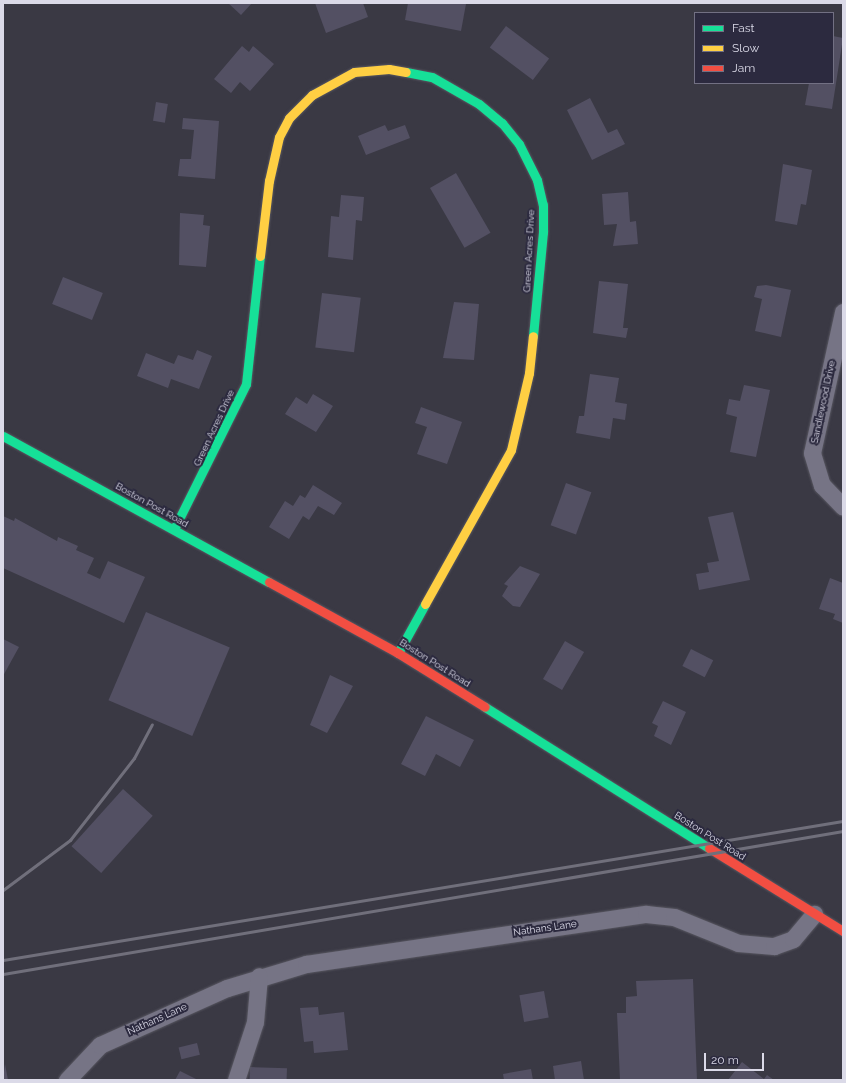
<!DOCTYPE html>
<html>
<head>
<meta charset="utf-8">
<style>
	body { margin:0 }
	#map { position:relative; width:846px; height:1083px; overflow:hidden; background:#3a3944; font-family:Raleway,sans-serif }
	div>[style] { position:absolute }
	.building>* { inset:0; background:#535063; transform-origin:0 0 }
	.roads { filter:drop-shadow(0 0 1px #585761) drop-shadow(0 0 1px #585761) }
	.street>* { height:17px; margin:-8.5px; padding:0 8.5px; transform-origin:8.5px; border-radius:8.5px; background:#767485 }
	.fast>* { height:9px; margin:-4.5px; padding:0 4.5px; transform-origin:4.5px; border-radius:4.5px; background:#16e098 }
	.slow>* { height:9px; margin:-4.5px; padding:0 4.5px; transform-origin:4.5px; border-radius:4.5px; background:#ffcf43 }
	.jam>* { height:9px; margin:-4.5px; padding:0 4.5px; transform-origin:4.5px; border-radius:4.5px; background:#f24e42 }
	.rail>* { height:3px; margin:-1.5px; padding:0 1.5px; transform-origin:1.5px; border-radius:1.5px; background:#706f7b }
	span { translate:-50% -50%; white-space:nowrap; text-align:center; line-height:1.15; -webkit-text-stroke:4px #2c2a3f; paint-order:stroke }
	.street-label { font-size:10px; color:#dbdae8 }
	.frame { position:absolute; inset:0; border:4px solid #dbdae8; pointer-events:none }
	.legend { position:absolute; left:694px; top:12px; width:140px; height:72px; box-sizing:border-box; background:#2c2a3f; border:1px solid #727083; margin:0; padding:5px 7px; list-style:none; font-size:12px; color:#dbdae8 }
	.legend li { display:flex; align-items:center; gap:8px; height:20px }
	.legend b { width:20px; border:1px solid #727083 }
	.scale { position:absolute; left:704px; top:1053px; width:60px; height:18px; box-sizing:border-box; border:2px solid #dbdae8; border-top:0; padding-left:5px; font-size:12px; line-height:14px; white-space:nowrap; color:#dbdae8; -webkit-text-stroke:3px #2c2a3f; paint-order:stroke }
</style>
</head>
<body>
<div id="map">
	<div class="building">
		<i style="clip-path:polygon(228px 3px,252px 3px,241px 15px)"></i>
		<i style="clip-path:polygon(315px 3px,363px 3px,368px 17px,326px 33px)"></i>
		<i style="clip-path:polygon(408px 3px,466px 4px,461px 31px,405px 20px)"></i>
		<i style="left:506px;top:26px;width:54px;height:27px;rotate:37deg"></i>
		<i style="clip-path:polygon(833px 36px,843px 38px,832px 109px,805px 105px,809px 83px,833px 83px)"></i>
		<i style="clip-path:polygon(242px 46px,249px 52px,253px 46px,274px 64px,250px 91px,240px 82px,231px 93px,214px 79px)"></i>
		<i style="clip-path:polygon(590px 98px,608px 133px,617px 129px,625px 144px,592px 160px,567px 110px)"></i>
		<i style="left:156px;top:102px;width:12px;height:19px;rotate:9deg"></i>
		<i style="clip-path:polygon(183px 118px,219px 121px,215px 179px,178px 176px,180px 159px,191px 159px,194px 130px,182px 129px)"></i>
		<i style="clip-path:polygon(385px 125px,388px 131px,405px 125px,410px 138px,366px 155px,358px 136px)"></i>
		<i style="clip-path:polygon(783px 164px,812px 170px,806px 205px,801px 204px,797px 225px,775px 221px)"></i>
		<i style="left:456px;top:173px;width:69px;height:30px;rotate:60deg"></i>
		<i style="clip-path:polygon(628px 192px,630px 222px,636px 221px,638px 244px,613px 246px,617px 224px,604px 225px,602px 194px)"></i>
		<i style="clip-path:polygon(341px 195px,364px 197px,362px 221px,356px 220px,353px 260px,328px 257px,331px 216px,339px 217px)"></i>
		<i style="clip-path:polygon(180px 213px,204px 215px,203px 225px,210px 226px,206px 267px,179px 265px)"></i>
		<i style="left:63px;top:277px;width:43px;height:29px;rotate:22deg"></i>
		<i style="clip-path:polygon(599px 281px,628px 284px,623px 328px,628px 328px,626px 338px,593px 333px)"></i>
		<i style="clip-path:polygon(766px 285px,791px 290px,781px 337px,755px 331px,762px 299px,754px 297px,757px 286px)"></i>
		<i style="left:322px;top:293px;width:39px;height:55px;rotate:7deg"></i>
		<i style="clip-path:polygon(454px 302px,479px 304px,474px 360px,443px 358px)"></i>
		<i style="clip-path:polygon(197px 350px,212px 356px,199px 389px,171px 379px,168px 388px,137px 376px,146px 353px,174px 364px,178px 355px,193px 360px)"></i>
		<i style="clip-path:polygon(590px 374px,619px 378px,615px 402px,627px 404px,625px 420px,613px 418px,610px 439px,576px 433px,579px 416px,584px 416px)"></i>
		<i style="clip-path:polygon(744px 385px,770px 390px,756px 457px,730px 452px,737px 417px,726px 414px,729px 399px,740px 401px)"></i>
		<i style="clip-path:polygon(313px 394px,333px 406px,316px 432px,285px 414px,296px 397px,307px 404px)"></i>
		<i style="clip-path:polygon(421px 407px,462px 422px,447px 464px,417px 454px,427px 427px,415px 423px)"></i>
		<i style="left:566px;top:483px;width:27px;height:45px;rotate:20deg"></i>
		<i style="clip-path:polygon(313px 485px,342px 503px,334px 515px,318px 506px,309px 520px,303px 516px,289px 539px,269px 527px,285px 501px,293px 506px,300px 495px,305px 498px)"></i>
		<i style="clip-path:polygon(733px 512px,750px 580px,699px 590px,696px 574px,709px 572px,707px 563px,719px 561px,708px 517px)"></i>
		<i style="clip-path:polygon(3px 516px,14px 521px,15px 518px,57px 541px,58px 537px,78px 546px,76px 550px,94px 558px,87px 573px,100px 579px,108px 561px,145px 577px,124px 623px,3px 568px)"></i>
		<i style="clip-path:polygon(520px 566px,540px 574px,520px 607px,513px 606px,502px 596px,508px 586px,504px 584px)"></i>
		<i style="clip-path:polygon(830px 578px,843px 583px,843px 623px,833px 619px,835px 614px,819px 609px)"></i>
		<i style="left:146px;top:612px;width:91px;height:96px;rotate:23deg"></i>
		<i style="clip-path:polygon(3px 639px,19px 647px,3px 676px)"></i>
		<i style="left:565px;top:641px;width:22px;height:44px;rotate:30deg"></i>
		<i style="left:691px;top:649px;width:25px;height:19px;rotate:27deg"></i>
		<i style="clip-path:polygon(330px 675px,353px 686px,327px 733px,310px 725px)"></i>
		<i style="clip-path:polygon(663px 701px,686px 712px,671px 745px,654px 736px,658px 726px,652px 723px)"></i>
		<i style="clip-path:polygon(426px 716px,474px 740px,460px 767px,436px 754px,425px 776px,401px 764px)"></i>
		<i style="left:123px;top:789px;width:40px;height:77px;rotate:42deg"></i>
		<i style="clip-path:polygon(693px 979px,697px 1080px,620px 1080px,617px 1013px,626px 1013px,626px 997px,637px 996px,636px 981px)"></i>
		<i style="left:544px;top:991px;width:27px;height:25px;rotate:80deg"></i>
		<i style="clip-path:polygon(318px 1007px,319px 1015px,344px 1012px,348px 1050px,314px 1053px,313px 1041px,304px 1042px,300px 1008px)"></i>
		<i style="left:197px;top:1043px;width:12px;height:19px;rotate:76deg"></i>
		<i style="clip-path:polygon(581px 1061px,584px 1080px,555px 1080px,553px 1066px)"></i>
		<i style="clip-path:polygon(742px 1062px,764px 1079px,767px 1075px,774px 1080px,728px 1080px)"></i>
		<i style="clip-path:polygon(5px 1064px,8px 1080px,3px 1080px)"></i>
		<i style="left:250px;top:1067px;width:37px;height:13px;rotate:2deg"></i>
		<i style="clip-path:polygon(531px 1069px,533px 1080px,504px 1080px,503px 1074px)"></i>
		<i style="clip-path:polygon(180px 1071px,198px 1080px,175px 1080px)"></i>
	</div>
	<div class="roads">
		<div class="street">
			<i style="left:843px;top:312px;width:144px;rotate:102.4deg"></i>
			<i style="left:812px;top:453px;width:34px;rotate:73deg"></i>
			<i style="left:822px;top:485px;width:30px;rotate:46deg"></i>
			<i style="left:67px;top:1080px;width:48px;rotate:-46.7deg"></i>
			<i style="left:100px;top:1045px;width:139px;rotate:-24.2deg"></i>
			<i style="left:227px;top:988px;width:83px;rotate:-16.9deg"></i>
			<i style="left:306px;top:964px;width:344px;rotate:-8.4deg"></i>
			<i style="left:646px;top:914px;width:28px;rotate:6deg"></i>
			<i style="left:674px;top:917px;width:69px;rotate:22.1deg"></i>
			<i style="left:738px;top:943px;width:36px;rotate:5deg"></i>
			<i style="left:774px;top:946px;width:20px;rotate:-20deg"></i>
			<i style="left:793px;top:939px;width:33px;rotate:-50deg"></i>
			<i style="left:236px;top:1080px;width:61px;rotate:-71.9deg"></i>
			<i style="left:255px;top:1022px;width:46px;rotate:-85deg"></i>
		</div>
		<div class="fast">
			<i style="left:406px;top:72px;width:26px;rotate:11deg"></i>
			<i style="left:432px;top:77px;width:54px;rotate:29.9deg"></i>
			<i style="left:479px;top:104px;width:30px;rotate:40deg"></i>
			<i style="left:502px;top:123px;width:27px;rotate:51deg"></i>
			<i style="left:519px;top:144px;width:40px;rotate:63.4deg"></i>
			<i style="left:537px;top:180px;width:26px;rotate:77deg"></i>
			<i style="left:543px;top:205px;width:27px;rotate:90deg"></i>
			<i style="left:543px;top:232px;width:104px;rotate:95.5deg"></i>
			<i style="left:3px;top:436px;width:303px;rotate:28.8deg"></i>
			<i style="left:174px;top:529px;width:162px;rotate:-63.6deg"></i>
			<i style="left:246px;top:384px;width:129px;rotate:-83.8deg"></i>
			<i style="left:398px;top:653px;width:56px;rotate:-61.1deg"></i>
			<i style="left:485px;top:707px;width:265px;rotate:32.2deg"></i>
		</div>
		<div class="slow">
			<i style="left:260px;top:256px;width:76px;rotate:-83.2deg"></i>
			<i style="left:269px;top:181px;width:45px;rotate:-77.2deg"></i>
			<i style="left:279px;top:137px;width:21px;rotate:-62deg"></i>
			<i style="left:289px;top:118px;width:33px;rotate:-45deg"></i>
			<i style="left:312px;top:95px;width:48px;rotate:-28.7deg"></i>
			<i style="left:354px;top:72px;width:35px;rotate:-5deg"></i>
			<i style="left:389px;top:69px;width:17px;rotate:10deg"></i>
			<i style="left:425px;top:604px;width:176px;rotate:-60.8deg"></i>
			<i style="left:511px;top:450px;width:79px;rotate:-76.8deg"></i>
			<i style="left:529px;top:373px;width:37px;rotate:-84deg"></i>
		</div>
		<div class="jam">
			<i style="left:269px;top:582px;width:147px;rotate:28.8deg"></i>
			<i style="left:398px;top:653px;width:102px;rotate:31.8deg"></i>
			<i style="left:709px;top:848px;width:158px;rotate:31.8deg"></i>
		</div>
	</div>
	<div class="rail">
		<i style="left:3px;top:890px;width:84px;rotate:-36.7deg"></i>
		<i style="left:70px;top:840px;width:104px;rotate:-52deg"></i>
		<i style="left:134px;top:758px;width:38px;rotate:-62deg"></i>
		<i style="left:3px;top:960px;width:851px;rotate:-9.4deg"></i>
		<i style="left:3px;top:974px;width:852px;rotate:-9.66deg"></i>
	</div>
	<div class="street-label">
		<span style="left:529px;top:251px;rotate:-87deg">Green Acres Drive</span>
		<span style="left:823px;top:402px;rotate:-78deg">Sandlewood Drive</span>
		<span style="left:214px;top:428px;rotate:-65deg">Green Acres Drive</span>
		<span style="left:152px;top:505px;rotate:29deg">Boston Post Road</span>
		<span style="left:435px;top:663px;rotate:32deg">Boston Post Road</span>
		<span style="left:710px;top:836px;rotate:32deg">Boston Post Road</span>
		<span style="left:545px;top:928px;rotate:-8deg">Nathans Lane</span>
		<span style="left:157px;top:1019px;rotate:-24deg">Nathans Lane</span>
	</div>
	<div class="frame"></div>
	<ul class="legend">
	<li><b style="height:5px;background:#16e098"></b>Fast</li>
	<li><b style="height:5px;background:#ffcf43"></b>Slow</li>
	<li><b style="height:5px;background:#f24e42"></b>Jam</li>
	</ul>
	<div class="scale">20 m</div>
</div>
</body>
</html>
